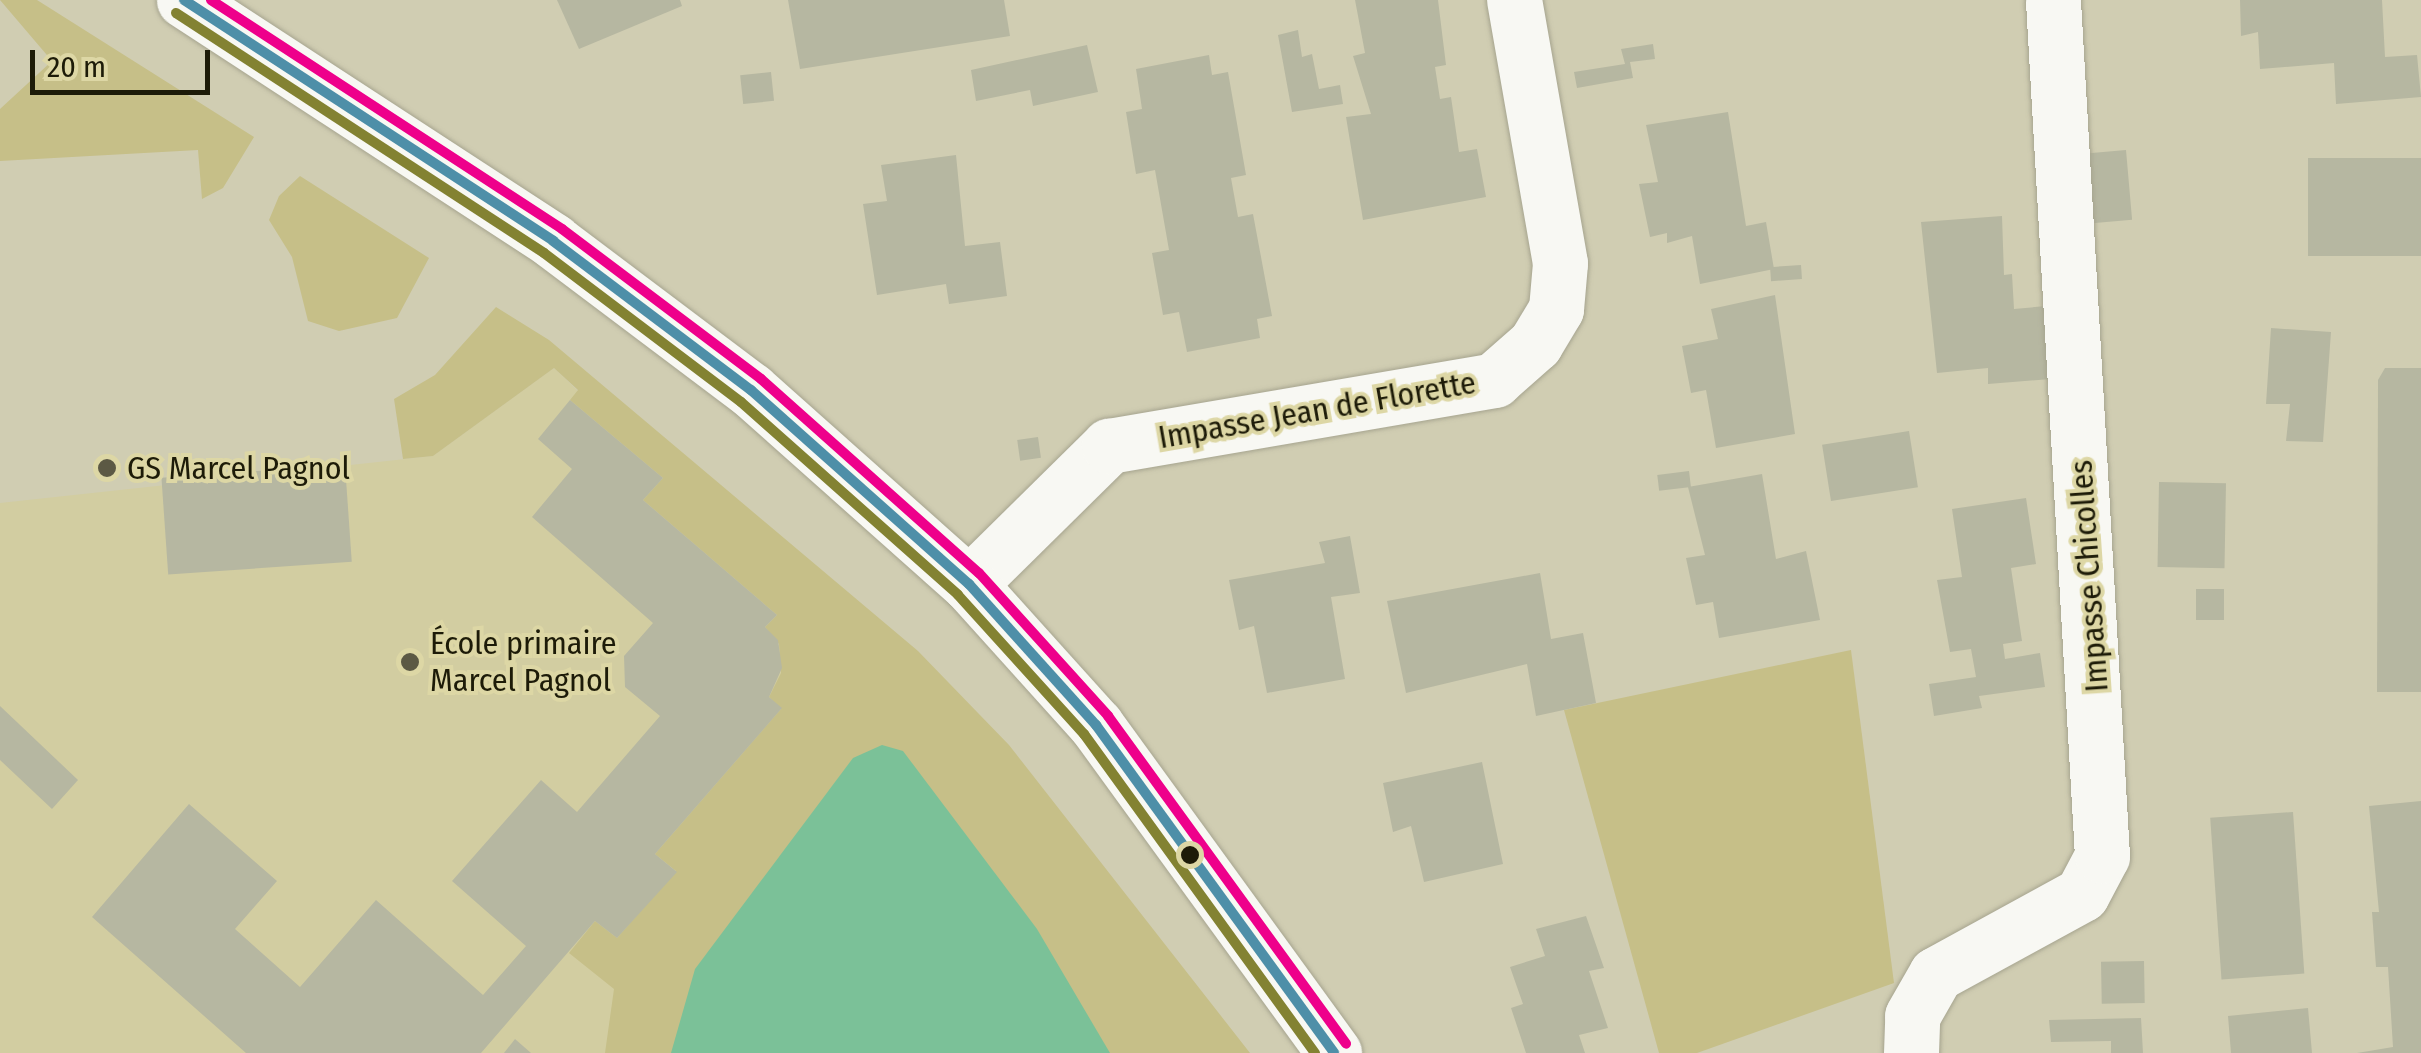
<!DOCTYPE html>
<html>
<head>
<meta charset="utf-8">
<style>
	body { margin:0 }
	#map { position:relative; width:2421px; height:1053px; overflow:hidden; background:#d0cdb2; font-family:"Fira Sans Condensed",sans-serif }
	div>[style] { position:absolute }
	.built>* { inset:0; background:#d2cda1 }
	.green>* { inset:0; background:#c6bf88 }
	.water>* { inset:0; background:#7bc198 }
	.building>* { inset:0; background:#b6b7a1; transform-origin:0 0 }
	.roads { filter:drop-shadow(0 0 2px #a6a48f) drop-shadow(0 0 2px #a6a48f) }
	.street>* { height:55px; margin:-27.5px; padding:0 27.5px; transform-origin:27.5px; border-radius:27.5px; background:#f8f8f3 }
	.secondary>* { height:55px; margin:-27.5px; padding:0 27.5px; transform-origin:27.5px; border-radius:27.5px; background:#f8f8f3 }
	.bus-1>* { height:10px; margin:-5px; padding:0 5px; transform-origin:5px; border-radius:5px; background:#4e8fa8 }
	.bus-2>* { height:10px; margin:-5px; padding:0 5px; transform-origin:5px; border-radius:5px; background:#838232 }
	.bus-3>* { height:10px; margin:-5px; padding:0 5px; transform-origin:5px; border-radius:5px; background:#ee008b }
	.dots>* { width:28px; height:28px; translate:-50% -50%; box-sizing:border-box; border:5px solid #ddd7a5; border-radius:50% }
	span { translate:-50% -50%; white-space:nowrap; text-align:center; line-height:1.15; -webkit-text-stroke:8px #ddd7a5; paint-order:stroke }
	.street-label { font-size:32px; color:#1d1b08 }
	.poi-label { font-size:32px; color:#1d1b08 }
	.left { translate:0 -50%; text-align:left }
	.scale { position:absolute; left:30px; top:50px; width:180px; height:45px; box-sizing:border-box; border:5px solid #1d1b08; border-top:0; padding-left:12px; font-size:30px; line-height:35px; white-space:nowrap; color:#1d1b08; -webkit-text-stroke:8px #ddd7a5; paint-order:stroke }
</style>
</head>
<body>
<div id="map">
	<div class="built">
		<i style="clip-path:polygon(554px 368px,578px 391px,571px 400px,820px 580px,822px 744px,629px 1053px,0 1053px,0 503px,433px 456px)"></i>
	</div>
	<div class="green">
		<i style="clip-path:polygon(0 0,37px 0,254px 137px,223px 188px,202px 199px,198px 150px,0 161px,0 109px,52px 61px)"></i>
		<i style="clip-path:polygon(300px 176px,429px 258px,397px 318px,339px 331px,308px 321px,292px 257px,269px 220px,279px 196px)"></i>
		<i style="clip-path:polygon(496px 307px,549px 340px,918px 651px,1009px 745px,1250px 1053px,605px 1053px,614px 989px,569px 953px,595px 921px,617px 938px,676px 871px,655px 854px,781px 709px,769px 697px,781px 673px,779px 644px,765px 627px,777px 615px,643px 500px,663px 478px,570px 400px,578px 390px,554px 368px,433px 456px,403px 459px,394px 399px,435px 375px)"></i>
		<i style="clip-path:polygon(1851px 650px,1894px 983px,1697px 1053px,1659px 1053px,1564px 710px)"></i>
	</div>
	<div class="water">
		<i style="clip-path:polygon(882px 745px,903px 751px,1037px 929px,1110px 1053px,671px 1053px,695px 969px,853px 758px)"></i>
	</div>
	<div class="building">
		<i style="clip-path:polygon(557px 0,680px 0,682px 6px,579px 49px)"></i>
		<i style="clip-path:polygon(788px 0,1004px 0,1010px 36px,800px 69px)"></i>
		<i style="clip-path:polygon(1355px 0,1438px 0,1446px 65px,1435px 67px,1440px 99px,1451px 97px,1459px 152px,1477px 149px,1486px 197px,1363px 220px,1346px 117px,1371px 114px,1353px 56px,1365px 53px)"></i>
		<i style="clip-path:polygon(2240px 0,2382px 0,2385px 57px,2417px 55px,2421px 97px,2336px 104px,2334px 63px,2260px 69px,2258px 32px,2241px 36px)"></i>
		<i style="clip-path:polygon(1298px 30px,1302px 57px,1312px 54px,1319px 89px,1340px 85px,1343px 104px,1292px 112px,1278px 35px)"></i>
		<i style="clip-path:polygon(1653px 44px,1655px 59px,1630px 62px,1633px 78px,1577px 88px,1574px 72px,1625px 64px,1621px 49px)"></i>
		<i style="clip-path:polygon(1087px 45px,1098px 92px,1033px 106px,1030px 90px,976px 101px,971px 70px)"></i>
		<i style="clip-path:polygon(1209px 55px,1212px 75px,1228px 72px,1246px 175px,1231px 178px,1238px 217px,1253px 214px,1272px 316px,1257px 319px,1260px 338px,1187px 352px,1179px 312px,1163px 315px,1152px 253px,1169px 250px,1155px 170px,1136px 174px,1126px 112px,1142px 109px,1136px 69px)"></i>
		<i style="left:771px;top:72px;width:29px;height:31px;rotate:84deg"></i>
		<i style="clip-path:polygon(1728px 112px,1746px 226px,1766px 222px,1774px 269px,1700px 284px,1692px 236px,1667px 243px,1667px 233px,1650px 237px,1639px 184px,1658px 182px,1646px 125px)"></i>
		<i style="left:2126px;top:150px;width:70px;height:43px;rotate:85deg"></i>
		<i style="clip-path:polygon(956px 155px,965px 246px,1000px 242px,1007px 296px,949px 304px,946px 284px,877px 295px,863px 204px,887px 201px,881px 165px)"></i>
		<i style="left:2421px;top:158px;width:98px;height:113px;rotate:90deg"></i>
		<i style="clip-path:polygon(2002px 216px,2004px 275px,2012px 274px,2014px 309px,2057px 305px,2063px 378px,1988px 384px,1988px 368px,1937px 373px,1921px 222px)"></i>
		<i style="left:1801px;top:265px;width:14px;height:31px;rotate:86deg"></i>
		<i style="clip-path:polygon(1775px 295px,1795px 434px,1716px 448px,1706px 390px,1691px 393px,1682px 346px,1718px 339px,1711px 309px)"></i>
		<i style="clip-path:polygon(2271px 328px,2331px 332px,2323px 442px,2286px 441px,2290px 404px,2266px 404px)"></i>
		<i style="clip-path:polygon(2385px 368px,2421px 368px,2421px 692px,2377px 692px,2378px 380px)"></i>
		<i style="clip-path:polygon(570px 400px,663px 478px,643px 500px,777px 615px,765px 627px,778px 640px,782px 668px,769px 697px,782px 708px,655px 854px,677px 872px,617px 938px,595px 921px,481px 1053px,246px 1053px,92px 917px,189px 804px,277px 881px,235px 929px,300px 987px,376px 900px,483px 995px,526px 946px,452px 881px,541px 780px,577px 812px,660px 716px,625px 687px,624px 656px,653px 623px,532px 517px,572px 469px,538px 439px)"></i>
		<i style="left:1909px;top:431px;width:57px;height:88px;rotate:81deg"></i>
		<i style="left:1038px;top:437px;width:21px;height:21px;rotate:82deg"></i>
		<i style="left:345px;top:465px;width:97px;height:184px;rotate:86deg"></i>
		<i style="left:1689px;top:471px;width:16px;height:32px;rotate:83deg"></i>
		<i style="clip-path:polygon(1762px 474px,1776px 559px,1806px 551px,1820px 620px,1719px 638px,1713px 602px,1696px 605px,1686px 558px,1705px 555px,1688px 487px)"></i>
		<i style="left:2159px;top:482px;width:67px;height:85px;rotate:1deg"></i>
		<i style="clip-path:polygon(2026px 498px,2036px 564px,2011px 568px,2022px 641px,2003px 644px,2005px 659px,2040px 653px,2045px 687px,1979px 696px,1982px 708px,1934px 716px,1929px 684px,1976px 677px,1971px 649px,1950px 652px,1937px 580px,1962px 577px,1952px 509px)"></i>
		<i style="clip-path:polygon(1350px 536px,1360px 593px,1331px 597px,1345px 679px,1267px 693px,1254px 626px,1239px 630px,1229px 580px,1325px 563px,1319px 542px)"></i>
		<i style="clip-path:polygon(1540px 573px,1551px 639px,1583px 633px,1596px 703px,1536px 716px,1527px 664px,1406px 693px,1387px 601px)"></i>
		<i style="left:2196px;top:589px;width:28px;height:31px"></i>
		<i style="clip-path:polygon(0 706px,78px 780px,52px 809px,0 760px)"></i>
		<i style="clip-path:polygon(1482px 762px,1503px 864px,1424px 882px,1411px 826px,1393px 832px,1383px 783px)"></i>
		<i style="clip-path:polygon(2421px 801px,2421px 1053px,2357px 1053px,2393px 1047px,2388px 967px,2376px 967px,2372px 912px,2379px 912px,2369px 806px)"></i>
		<i style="left:2293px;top:812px;width:162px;height:83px;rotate:86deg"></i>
		<i style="clip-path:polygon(1586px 916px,1604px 968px,1589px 971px,1608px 1028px,1579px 1035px,1585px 1053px,1526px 1053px,1511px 1008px,1523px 1004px,1510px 967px,1545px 956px,1536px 929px)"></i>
		<i style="left:2144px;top:961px;width:42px;height:43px;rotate:89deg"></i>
		<i style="clip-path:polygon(2308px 1008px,2312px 1053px,2231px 1053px,2228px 1016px)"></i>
		<i style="clip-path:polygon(2141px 1018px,2143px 1053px,2111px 1053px,2111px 1041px,2051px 1042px,2049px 1020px)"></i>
		<i style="clip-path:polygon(515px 1039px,531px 1053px,504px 1053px)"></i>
	</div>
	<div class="roads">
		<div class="street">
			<i style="left:969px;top:584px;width:197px;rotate:-44.6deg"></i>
			<i style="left:1109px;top:446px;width:391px;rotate:-9.7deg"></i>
			<i style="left:1494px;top:380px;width:55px;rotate:-41.3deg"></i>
			<i style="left:1535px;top:344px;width:41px;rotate:-59deg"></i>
			<i style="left:1556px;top:309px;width:46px;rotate:-85deg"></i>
			<i style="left:1560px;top:263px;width:267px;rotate:-99.9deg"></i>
			<i style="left:1911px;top:1053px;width:37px;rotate:-88deg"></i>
			<i style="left:1912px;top:1016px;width:48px;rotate:-60.3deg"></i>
			<i style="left:1936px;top:974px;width:166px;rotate:-28.7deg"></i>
			<i style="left:2082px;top:894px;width:43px;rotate:-62.2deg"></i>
			<i style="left:2102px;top:856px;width:857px;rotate:-93.28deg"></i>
		</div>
		<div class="secondary">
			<i style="left:184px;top:0;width:441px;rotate:33.1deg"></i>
			<i style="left:553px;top:241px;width:248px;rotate:37deg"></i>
			<i style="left:751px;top:390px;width:292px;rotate:41.7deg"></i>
			<i style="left:969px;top:584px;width:190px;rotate:48deg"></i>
			<i style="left:1096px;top:725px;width:405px;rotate:54deg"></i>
		</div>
	</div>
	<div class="bus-1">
		<i style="left:184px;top:0;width:441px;rotate:33.1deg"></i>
		<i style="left:553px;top:241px;width:248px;rotate:37deg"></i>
		<i style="left:751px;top:390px;width:292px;rotate:41.7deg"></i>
		<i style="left:969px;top:584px;width:190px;rotate:48deg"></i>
		<i style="left:1096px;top:725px;width:405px;rotate:54deg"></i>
	</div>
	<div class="bus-2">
		<i style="left:176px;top:13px;width:439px;rotate:33.1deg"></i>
		<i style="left:544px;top:253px;width:247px;rotate:37.1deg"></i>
		<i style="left:741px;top:402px;width:290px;rotate:41.6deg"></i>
		<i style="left:958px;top:595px;width:188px;rotate:47.8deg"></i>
		<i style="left:1084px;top:734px;width:394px;rotate:54.1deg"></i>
	</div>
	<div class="bus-3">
		<i style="left:211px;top:0;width:419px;rotate:33.1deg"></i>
		<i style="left:562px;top:229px;width:249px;rotate:37deg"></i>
		<i style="left:761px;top:379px;width:292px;rotate:41.7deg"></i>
		<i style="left:979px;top:573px;width:193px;rotate:47.9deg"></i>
		<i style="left:1108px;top:716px;width:405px;rotate:54deg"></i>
	</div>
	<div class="dots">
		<i style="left:107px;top:468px;background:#5c5944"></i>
		<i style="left:410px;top:662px;background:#5c5944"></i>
		<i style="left:1190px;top:855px;background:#1d1b08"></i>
	</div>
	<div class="street-label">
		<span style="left:1317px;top:410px;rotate:-10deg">Impasse Jean de Florette</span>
		<span style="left:2089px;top:576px;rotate:-94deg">Impasse Chicolles</span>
	</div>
	<div class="poi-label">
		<span class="left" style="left:127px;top:468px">GS Marcel Pagnol</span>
		<span class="left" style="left:430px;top:662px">École primaire<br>Marcel Pagnol</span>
	</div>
	<div class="scale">20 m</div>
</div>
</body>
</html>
